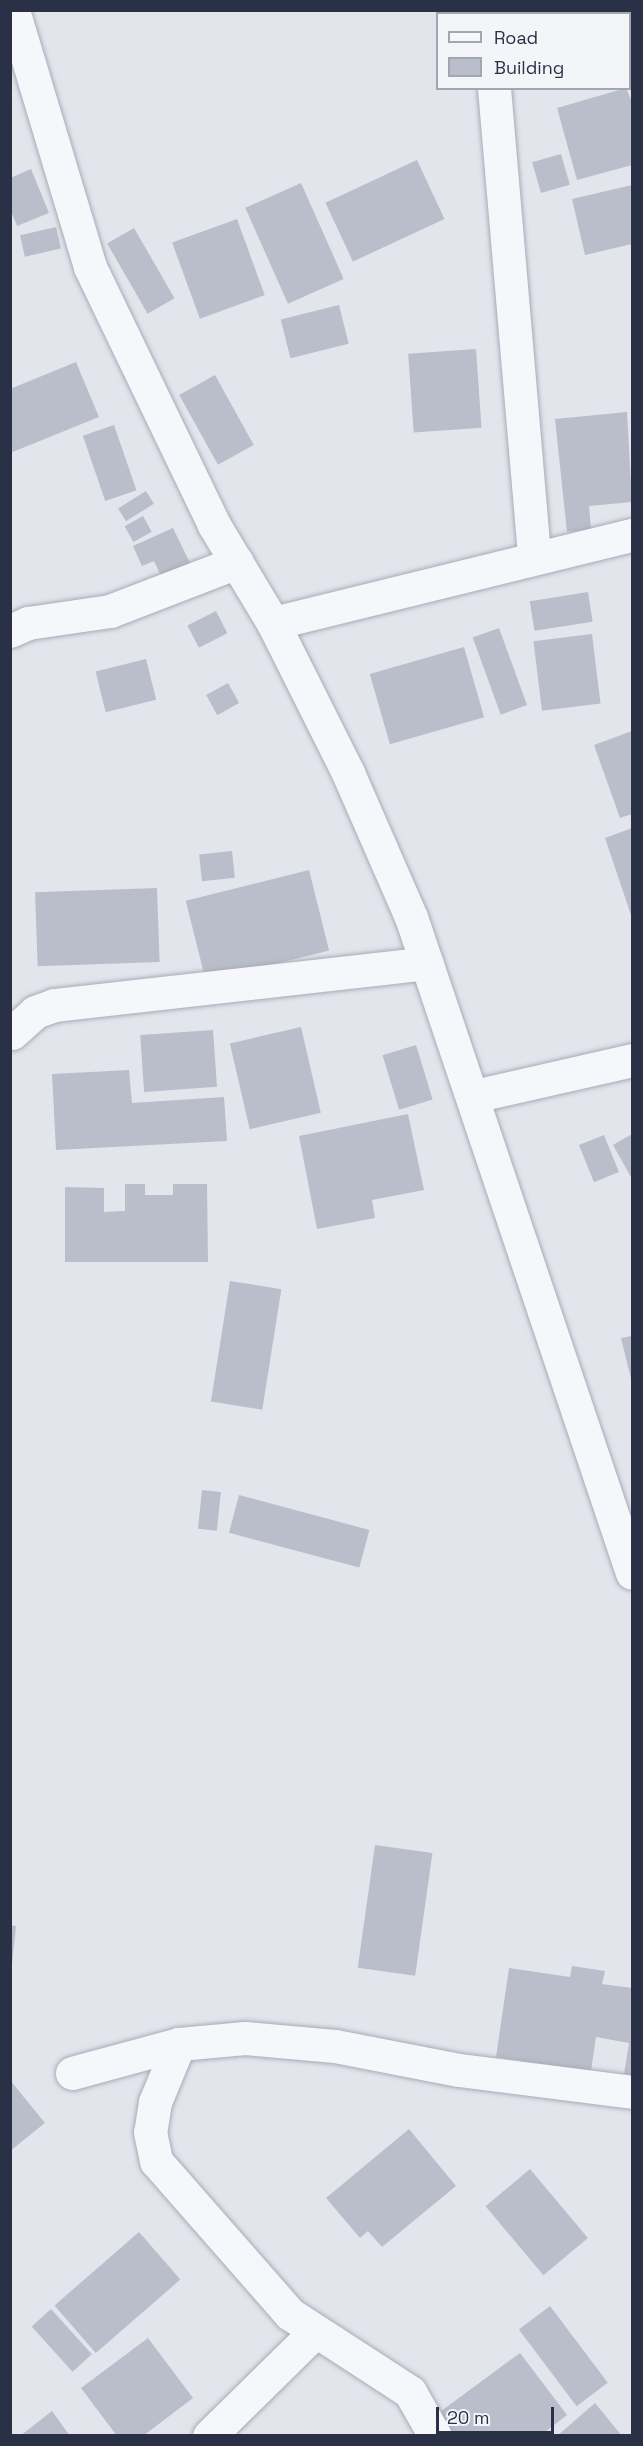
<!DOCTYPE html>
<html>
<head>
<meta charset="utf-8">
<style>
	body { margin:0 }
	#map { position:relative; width:643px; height:2446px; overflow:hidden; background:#e3e5ec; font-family:"Space Grotesk",sans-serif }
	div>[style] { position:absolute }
	.building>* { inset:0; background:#babeca; transform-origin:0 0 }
	.roads { filter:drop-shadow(0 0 2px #a8abb7) drop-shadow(0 0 2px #a8abb7) }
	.minor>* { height:33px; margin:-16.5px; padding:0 16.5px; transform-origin:16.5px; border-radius:16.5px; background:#f6f7fa }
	span { translate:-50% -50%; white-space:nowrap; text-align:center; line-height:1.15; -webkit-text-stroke:5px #f3f5f9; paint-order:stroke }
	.frame { position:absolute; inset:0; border:12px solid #2a3045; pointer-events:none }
	.legend { position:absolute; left:436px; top:12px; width:195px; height:78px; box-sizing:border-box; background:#f3f5f9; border:2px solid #a3a6b1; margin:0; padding:8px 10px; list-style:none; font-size:18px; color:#2a3045 }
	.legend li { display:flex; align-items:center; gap:12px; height:30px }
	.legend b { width:30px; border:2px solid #a3a6b1 }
	.scale { position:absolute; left:436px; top:2407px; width:118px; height:27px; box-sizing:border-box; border:3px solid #2a3045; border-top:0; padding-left:8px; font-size:18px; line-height:21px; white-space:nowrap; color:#2a3045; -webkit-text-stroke:4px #f3f5f9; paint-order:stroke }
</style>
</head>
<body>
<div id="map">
	<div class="building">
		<i style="clip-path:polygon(626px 88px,632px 102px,632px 165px,577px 180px,557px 108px)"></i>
		<i style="left:561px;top:154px;width:32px;height:30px;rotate:74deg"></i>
		<i style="left:417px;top:160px;width:65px;height:101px;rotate:65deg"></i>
		<i style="clip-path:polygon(31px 169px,49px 213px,17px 226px,10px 209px,10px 178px)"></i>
		<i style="left:301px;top:183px;width:105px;height:61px;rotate:66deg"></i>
		<i style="clip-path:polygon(632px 185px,632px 244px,585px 255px,572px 199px)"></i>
		<i style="left:237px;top:219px;width:81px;height:69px;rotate:70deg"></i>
		<i style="left:56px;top:227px;width:22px;height:37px;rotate:77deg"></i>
		<i style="left:134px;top:228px;width:81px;height:31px;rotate:60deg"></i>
		<i style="left:339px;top:305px;width:40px;height:60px;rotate:76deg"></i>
		<i style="left:476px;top:349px;width:79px;height:68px;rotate:86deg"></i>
		<i style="clip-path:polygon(76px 362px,99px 417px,10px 453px,10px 389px)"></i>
		<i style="left:215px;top:375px;width:80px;height:41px;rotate:61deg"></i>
		<i style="clip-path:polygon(627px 412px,632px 502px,589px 506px,591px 529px,567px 532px,555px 419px)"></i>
		<i style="left:114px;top:425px;width:69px;height:33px;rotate:71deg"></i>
		<i style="left:146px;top:491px;width:15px;height:33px;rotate:58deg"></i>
		<i style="left:143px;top:516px;width:18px;height:21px;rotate:61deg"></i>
		<i style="clip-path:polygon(173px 528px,191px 565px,162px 578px,154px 561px,142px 566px,133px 546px)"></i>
		<i style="left:588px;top:592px;width:30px;height:59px;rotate:81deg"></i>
		<i style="left:216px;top:611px;width:25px;height:32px;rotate:63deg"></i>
		<i style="left:499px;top:628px;width:82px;height:28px;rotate:70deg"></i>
		<i style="left:592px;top:634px;width:70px;height:59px;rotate:83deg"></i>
		<i style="left:464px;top:647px;width:73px;height:98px;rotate:74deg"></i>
		<i style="left:146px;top:659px;width:42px;height:52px;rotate:76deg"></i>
		<i style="left:228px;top:683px;width:23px;height:25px;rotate:61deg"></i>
		<i style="clip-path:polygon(632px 731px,632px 814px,620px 818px,594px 745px)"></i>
		<i style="clip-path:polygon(632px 828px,632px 918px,605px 838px)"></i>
		<i style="left:232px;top:851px;width:27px;height:33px;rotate:84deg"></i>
		<i style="left:309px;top:870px;width:83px;height:127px;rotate:76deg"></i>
		<i style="left:157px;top:888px;width:74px;height:122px;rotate:88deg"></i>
		<i style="left:301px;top:1027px;width:88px;height:73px;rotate:77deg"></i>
		<i style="left:213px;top:1030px;width:57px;height:73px;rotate:86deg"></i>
		<i style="left:416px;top:1045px;width:57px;height:35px;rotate:73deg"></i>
		<i style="clip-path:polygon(129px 1070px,132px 1103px,224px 1097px,227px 1141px,56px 1150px,52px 1074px)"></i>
		<i style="clip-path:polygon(408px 1114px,424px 1190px,372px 1200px,375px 1218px,317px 1229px,299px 1136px)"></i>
		<i style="clip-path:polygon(632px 1134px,632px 1176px,631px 1177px,613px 1145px)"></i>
		<i style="left:604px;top:1135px;width:40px;height:27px;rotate:68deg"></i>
		<i style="clip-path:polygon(125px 1184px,145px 1184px,145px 1195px,173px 1195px,173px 1184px,207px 1184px,208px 1262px,65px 1262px,65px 1187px,104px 1188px,104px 1212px,125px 1211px)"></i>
		<i style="left:230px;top:1281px;width:52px;height:122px;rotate:9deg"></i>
		<i style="clip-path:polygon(632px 1336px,632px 1383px,621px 1338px)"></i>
		<i style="left:202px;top:1490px;width:19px;height:39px;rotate:6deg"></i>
		<i style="left:239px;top:1495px;width:135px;height:39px;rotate:15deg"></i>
		<i style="left:375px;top:1845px;width:58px;height:124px;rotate:8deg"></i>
		<i style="clip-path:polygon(10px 1925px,16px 1926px,12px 1964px,10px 1964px)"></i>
		<i style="clip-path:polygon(572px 1966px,605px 1971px,602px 1984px,632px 1988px,632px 2075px,624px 2074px,629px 2043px,596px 2037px,591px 2071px,496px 2057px,509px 1968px,570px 1977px)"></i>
		<i style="clip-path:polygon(10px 2080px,45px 2123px,10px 2151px)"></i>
		<i style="clip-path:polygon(409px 2129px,456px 2186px,382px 2247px,368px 2231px,360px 2238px,326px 2198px)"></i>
		<i style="left:530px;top:2169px;width:90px;height:58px;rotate:50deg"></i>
		<i style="left:139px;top:2232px;width:63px;height:112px;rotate:49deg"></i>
		<i style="left:550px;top:2306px;width:96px;height:39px;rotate:53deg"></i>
		<i style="left:51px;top:2309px;width:61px;height:26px;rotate:48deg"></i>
		<i style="clip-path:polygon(148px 2338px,193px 2398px,143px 2436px,117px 2436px,81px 2388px)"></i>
		<i style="clip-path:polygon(520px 2353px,567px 2415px,540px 2436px,447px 2436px,433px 2417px)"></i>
		<i style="clip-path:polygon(595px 2403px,622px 2436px,557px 2436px)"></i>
		<i style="clip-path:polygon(52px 2411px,70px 2436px,20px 2436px)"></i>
	</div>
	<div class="roads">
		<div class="minor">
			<i style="left:13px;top:10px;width:268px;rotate:73.3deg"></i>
			<i style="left:90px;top:267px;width:286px;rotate:64.3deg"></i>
			<i style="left:214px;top:525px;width:114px;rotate:59deg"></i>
			<i style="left:273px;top:623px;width:168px;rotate:63.4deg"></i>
			<i style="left:348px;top:773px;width:157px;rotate:66.4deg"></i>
			<i style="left:411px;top:917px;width:692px;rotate:71.38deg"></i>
			<i style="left:488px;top:10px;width:4px;rotate:90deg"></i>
			<i style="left:494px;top:88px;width:469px;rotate:85.1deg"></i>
			<i style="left:273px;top:623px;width:370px;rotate:-13.8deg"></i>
			<i style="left:10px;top:631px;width:20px;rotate:-24deg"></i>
			<i style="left:28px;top:623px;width:83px;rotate:-8.3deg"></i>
			<i style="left:110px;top:611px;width:136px;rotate:-21.1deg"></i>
			<i style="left:12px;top:1033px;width:31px;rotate:-42deg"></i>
			<i style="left:35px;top:1012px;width:20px;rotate:-20deg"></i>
			<i style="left:54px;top:1005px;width:375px;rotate:-6.4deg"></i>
			<i style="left:474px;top:1096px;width:162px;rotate:-12.8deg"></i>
			<i style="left:179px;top:2044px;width:63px;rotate:112.5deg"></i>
			<i style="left:155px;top:2102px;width:30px;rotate:99deg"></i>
			<i style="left:150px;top:2132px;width:30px;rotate:78deg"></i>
			<i style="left:156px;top:2161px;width:203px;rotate:48.8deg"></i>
			<i style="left:290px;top:2314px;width:143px;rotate:33deg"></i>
			<i style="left:410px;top:2392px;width:51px;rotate:60.4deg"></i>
			<i style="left:72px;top:2073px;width:111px;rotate:-15.2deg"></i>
			<i style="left:179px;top:2044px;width:66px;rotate:-5.2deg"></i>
			<i style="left:245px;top:2038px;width:90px;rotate:5.1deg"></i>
			<i style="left:335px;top:2046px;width:126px;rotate:11deg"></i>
			<i style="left:459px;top:2070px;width:174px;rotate:7.2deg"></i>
			<i style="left:209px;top:2436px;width:148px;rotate:-44.5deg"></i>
		</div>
	</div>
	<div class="frame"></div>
	<ul class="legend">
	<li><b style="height:8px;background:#f6f7fa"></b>Road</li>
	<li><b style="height:16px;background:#babeca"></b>Building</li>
	</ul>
	<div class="scale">20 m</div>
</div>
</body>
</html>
